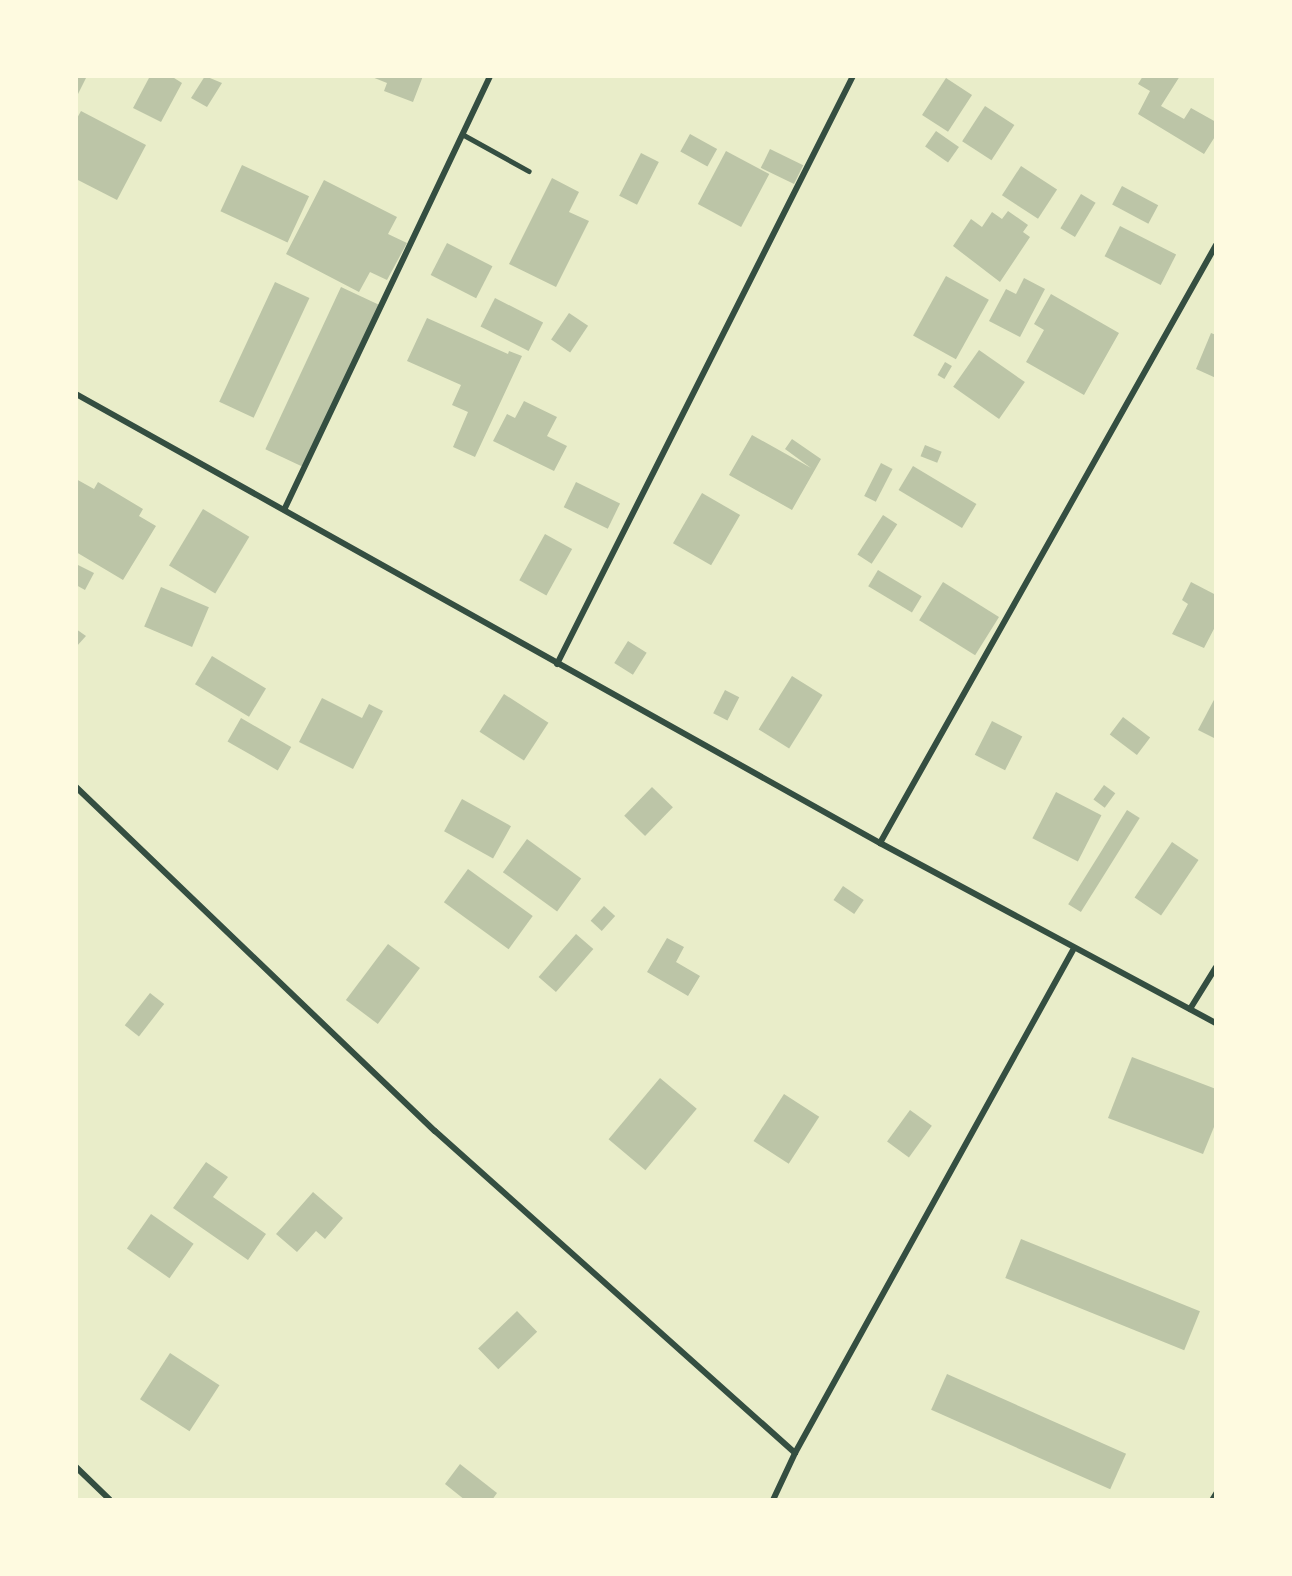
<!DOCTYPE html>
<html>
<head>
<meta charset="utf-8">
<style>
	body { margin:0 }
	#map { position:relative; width:1292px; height:1576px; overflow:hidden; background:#e9edc9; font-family:"Varela Round",sans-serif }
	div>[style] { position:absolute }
	.building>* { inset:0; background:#bcc5a7; transform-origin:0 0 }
	.path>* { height:4px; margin:-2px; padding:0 2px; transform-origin:2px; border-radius:2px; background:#344e41 }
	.service>* { height:4.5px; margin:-2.25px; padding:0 2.25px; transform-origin:2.25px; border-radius:2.25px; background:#344e41 }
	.minor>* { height:6px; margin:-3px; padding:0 3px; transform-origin:3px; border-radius:3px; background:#344e41 }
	span { translate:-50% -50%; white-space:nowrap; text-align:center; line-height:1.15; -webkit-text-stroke:5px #fefae0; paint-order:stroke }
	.frame { position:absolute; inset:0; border:78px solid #fefae0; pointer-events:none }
</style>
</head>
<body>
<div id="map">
	<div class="building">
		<i style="clip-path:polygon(76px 76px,87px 76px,78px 94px,76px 93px)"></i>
		<i style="clip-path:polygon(150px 76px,171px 76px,182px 83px,161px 122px,133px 108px)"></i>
		<i style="clip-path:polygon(205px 76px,222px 83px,207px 107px,191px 98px)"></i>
		<i style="clip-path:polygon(423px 76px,413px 102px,384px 91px,387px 83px,372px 77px)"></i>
		<i style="clip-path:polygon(1143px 76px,1180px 76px,1161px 106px,1184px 119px,1191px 108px,1216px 122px,1216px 135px,1204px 154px,1138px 114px,1150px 91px,1138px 84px)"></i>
		<i style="left:946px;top:78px;width:31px;height:44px;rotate:33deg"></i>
		<i style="left:985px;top:106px;width:35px;height:42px;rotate:33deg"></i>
		<i style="clip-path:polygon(81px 111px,146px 145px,117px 200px,76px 179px,76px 120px)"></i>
		<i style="left:936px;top:131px;width:28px;height:19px;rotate:35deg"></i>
		<i style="left:690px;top:134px;width:31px;height:20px;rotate:29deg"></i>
		<i style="left:770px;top:149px;width:37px;height:21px;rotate:26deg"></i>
		<i style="left:726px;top:151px;width:49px;height:60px;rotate:28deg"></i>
		<i style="left:641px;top:153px;width:20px;height:48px;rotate:27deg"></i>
		<i style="left:242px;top:165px;width:74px;height:51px;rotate:25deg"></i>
		<i style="left:1021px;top:166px;width:43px;height:35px;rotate:33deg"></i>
		<i style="clip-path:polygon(552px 178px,579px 192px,569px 212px,589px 221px,556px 287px,509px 264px)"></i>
		<i style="clip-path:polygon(324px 180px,397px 217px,388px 234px,407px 243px,387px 280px,370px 272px,359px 292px,286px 254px)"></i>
		<i style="left:1122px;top:186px;width:41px;height:21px;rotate:28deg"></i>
		<i style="left:1081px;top:194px;width:17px;height:40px;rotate:31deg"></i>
		<i style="clip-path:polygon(1008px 211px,1028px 225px,1023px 232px,1030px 237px,1000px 282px,953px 246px,971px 219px,982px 227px,992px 212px,1002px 219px)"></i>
		<i style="left:1120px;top:226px;width:63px;height:34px;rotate:27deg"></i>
		<i style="left:447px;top:243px;width:51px;height:36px;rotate:27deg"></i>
		<i style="left:946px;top:276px;width:49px;height:68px;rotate:29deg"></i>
		<i style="clip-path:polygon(1024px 278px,1045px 289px,1020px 337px,989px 321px,1006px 289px,1016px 294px)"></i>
		<i style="left:275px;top:282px;width:38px;height:132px;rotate:25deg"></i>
		<i style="left:341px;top:287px;width:43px;height:179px;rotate:25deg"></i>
		<i style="clip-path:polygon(1051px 294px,1119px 333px,1084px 395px,1026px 362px,1044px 330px,1034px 324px)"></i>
		<i style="left:495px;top:298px;width:54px;height:32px;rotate:27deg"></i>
		<i style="left:569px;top:313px;width:23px;height:32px;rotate:34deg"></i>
		<i style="clip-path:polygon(427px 318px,508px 354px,509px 351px,522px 356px,475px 457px,453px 447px,468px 412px,452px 405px,461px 385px,407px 361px)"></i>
		<i style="clip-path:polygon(1211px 333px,1216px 335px,1216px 378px,1196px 369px)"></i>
		<i style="left:979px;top:350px;width:56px;height:45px;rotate:35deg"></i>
		<i style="left:945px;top:362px;width:8px;height:15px;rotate:30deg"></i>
		<i style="clip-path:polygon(524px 401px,557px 417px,547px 436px,567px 446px,554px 471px,493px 441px,507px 414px,515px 418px)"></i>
		<i style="clip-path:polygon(752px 435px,811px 468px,785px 449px,792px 439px,821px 459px,792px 510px,729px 475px)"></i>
		<i style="left:925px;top:445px;width:18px;height:12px;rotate:22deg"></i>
		<i style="left:881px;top:463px;width:13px;height:37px;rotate:27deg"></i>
		<i style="left:913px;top:466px;width:74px;height:28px;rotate:31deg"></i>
		<i style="clip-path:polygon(76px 479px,94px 489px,98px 482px,143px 509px,139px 516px,156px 526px,123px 580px,76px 552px)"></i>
		<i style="left:576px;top:482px;width:49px;height:28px;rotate:26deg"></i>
		<i style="left:702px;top:493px;width:44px;height:58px;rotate:30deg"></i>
		<i style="left:203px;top:509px;width:54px;height:66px;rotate:31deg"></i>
		<i style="left:883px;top:515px;width:17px;height:47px;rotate:33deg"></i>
		<i style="left:545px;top:534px;width:31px;height:53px;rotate:29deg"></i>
		<i style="clip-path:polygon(76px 564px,94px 573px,85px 590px,76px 585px)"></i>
		<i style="left:878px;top:570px;width:51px;height:19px;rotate:31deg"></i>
		<i style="left:943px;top:582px;width:66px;height:45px;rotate:32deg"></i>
		<i style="clip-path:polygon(1191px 582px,1216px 595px,1216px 625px,1204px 648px,1172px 634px,1188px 604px,1182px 600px)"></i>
		<i style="left:161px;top:587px;width:52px;height:43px;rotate:23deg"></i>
		<i style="clip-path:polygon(76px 629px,86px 636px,76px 647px)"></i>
		<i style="left:628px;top:641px;width:22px;height:26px;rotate:32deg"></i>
		<i style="left:212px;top:656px;width:63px;height:33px;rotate:31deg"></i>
		<i style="left:792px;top:676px;width:36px;height:63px;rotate:32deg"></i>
		<i style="left:725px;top:690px;width:16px;height:26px;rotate:27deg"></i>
		<i style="left:504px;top:694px;width:53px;height:45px;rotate:33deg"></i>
		<i style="clip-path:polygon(1216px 696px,1216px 739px,1198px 730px)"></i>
		<i style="clip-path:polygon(322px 698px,362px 718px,369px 704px,383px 711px,353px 769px,299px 742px)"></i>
		<i style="left:1123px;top:717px;width:34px;height:22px;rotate:37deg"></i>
		<i style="left:241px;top:718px;width:58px;height:27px;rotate:30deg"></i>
		<i style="left:992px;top:721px;width:34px;height:38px;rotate:27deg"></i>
		<i style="left:1104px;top:785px;width:14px;height:18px;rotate:36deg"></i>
		<i style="left:652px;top:787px;width:29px;height:40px;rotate:44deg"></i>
		<i style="left:1056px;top:792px;width:51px;height:52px;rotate:27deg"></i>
		<i style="left:462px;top:799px;width:56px;height:37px;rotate:29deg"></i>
		<i style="left:1127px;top:810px;width:15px;height:111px;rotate:32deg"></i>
		<i style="left:527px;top:839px;width:67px;height:41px;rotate:36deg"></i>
		<i style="left:1172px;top:842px;width:32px;height:67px;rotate:34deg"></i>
		<i style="left:468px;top:869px;width:80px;height:41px;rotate:36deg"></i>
		<i style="left:843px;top:886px;width:25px;height:17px;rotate:34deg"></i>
		<i style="left:604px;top:906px;width:15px;height:20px;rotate:42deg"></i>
		<i style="left:576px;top:934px;width:23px;height:57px;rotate:41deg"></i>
		<i style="clip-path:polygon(667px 938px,684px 947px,676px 962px,700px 976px,688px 996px,647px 972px)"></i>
		<i style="left:388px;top:944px;width:40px;height:70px;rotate:37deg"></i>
		<i style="left:150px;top:993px;width:18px;height:41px;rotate:38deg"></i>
		<i style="clip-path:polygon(1132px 1057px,1216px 1089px,1216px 1122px,1203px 1154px,1108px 1118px)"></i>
		<i style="left:660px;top:1078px;width:48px;height:80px;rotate:40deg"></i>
		<i style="left:784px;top:1094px;width:42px;height:56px;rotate:33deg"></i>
		<i style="left:910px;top:1110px;width:27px;height:39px;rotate:36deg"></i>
		<i style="clip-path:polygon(206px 1162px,228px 1177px,213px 1197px,266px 1234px,248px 1260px,173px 1208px)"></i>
		<i style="clip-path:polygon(313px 1192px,343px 1218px,325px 1239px,316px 1231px,297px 1252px,276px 1234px)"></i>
		<i style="left:151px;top:1214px;width:52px;height:42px;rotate:35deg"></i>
		<i style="left:1021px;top:1239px;width:193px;height:42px;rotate:22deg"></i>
		<i style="left:517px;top:1311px;width:29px;height:54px;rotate:46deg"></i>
		<i style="left:170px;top:1353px;width:59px;height:55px;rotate:33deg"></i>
		<i style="left:947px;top:1374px;width:196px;height:39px;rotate:24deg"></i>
		<i style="clip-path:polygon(460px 1464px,497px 1493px,492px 1500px,465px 1500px,445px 1484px)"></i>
	</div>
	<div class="path">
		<i style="left:1211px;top:1500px;width:9px;rotate:-58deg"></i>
	</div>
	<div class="service">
		<i style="left:464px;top:135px;width:74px;rotate:29deg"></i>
	</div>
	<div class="minor">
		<i style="left:76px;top:394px;width:921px;rotate:29.18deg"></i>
		<i style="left:880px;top:843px;width:381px;rotate:28.2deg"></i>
		<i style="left:285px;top:508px;width:478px;rotate:-64.6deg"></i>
		<i style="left:557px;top:664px;width:658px;rotate:-63.28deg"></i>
		<i style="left:76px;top:787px;width:497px;rotate:43.8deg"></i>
		<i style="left:435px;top:1131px;width:483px;rotate:41.8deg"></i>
		<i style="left:880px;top:843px;width:686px;rotate:-60.67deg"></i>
		<i style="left:1190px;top:1009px;width:49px;rotate:-58.2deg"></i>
		<i style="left:76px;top:1467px;width:47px;rotate:44.1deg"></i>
		<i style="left:773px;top:1500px;width:52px;rotate:-64.9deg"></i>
		<i style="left:795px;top:1453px;width:575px;rotate:-61.07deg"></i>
	</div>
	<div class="frame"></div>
</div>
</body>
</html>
